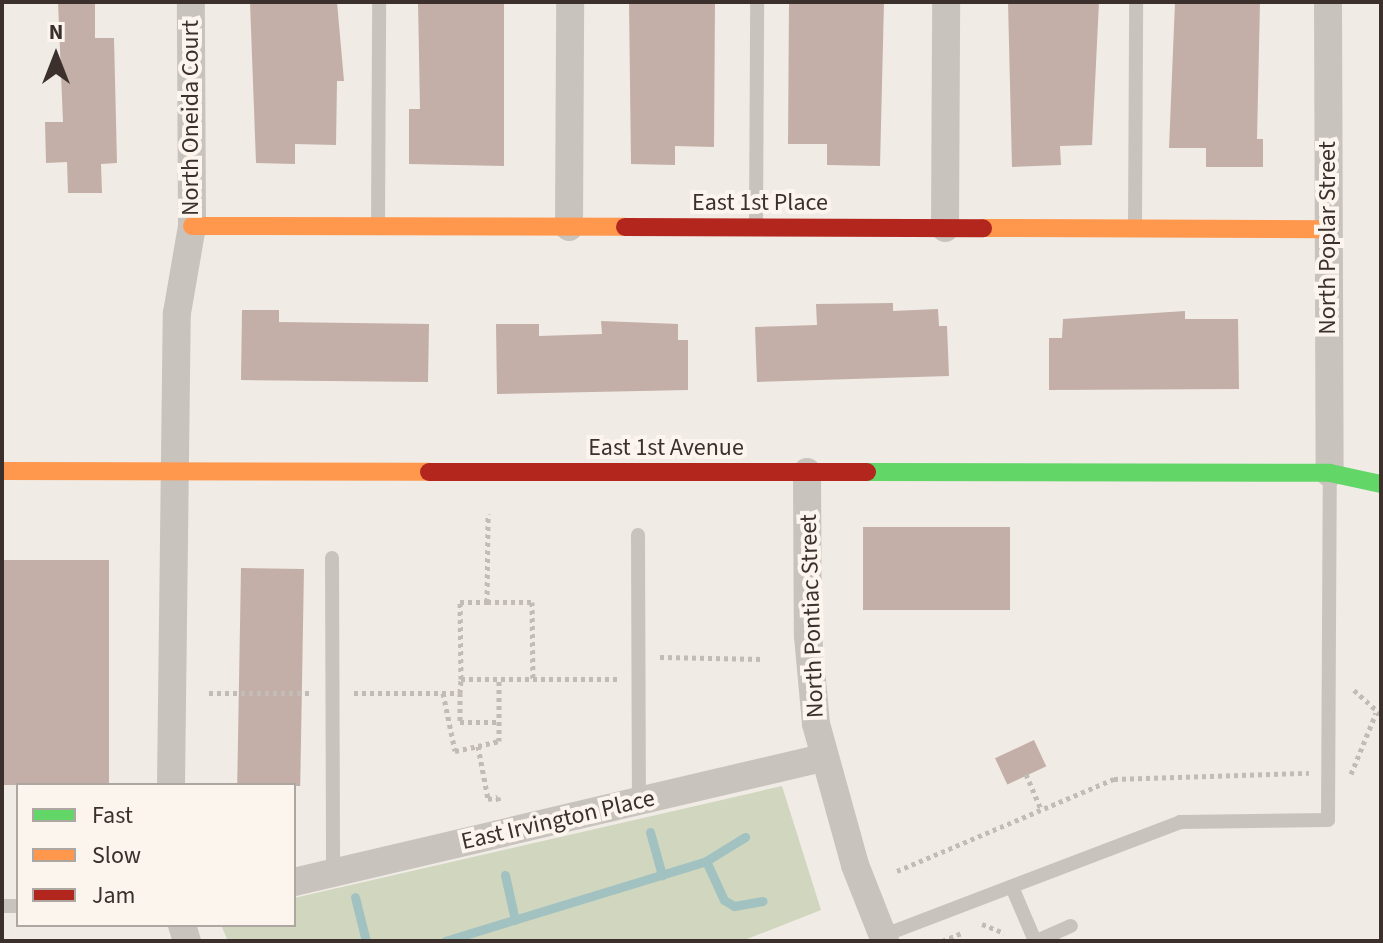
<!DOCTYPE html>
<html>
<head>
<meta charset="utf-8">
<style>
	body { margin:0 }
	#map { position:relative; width:1383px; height:943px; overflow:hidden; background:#f0ebe5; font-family:"Source Sans 3",sans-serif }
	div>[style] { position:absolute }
	.green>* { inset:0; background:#d1d6bf }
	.stream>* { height:9px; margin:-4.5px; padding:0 4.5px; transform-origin:4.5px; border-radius:4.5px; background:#a1c2c1 }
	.building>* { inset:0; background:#c3afa7; transform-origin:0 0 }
	.path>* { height:5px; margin-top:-2.5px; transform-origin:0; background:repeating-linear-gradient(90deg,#c2bbb6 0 4px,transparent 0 8px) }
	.lane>* { height:14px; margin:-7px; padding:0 7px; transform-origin:7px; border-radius:7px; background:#c9c3be }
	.street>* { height:28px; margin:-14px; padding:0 14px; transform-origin:14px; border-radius:14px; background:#c9c3be }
	.fast>* { height:18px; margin:-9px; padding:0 9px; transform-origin:9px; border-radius:9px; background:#63d668 }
	.slow>* { height:18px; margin:-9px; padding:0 9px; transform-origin:9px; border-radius:9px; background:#ff974d }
	.jam>* { height:18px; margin:-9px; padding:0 9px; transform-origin:9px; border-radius:9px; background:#b3261e }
	span { translate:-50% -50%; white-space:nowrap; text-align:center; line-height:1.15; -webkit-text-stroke:8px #fbf5ee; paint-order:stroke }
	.street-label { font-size:24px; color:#3b302b }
	.frame { position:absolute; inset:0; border:4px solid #3b302b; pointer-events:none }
	.legend { position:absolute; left:16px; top:783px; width:280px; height:144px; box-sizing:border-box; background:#fbf5ee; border:2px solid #aea6a0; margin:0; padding:10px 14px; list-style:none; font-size:24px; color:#3b302b }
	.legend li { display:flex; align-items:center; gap:16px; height:40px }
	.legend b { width:40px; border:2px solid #aea6a0 }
	.north { position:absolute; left:16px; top:16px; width:80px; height:80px; -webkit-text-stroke:6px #fbf5ee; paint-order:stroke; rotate:0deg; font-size:22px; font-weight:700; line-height:32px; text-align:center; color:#3b302b }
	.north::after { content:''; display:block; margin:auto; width:28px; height:36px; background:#3b302b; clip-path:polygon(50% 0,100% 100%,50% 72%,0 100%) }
</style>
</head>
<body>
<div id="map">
	<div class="green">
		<i style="clip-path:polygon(782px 786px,821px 910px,742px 941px,228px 941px,221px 925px,294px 925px,294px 898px)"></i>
	</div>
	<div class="stream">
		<i style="left:650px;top:832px;width:45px;rotate:74.4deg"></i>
		<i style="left:706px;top:861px;width:43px;rotate:65.2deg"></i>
		<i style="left:724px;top:900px;width:12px;rotate:31deg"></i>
		<i style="left:734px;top:906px;width:29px;rotate:-10deg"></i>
		<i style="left:505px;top:875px;width:46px;rotate:77.5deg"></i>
		<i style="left:355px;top:897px;width:45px;rotate:76deg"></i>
		<i style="left:445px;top:941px;width:273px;rotate:-17deg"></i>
		<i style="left:706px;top:861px;width:46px;rotate:-31.6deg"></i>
	</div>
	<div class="building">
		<i style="clip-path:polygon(58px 2px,95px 2px,95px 38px,114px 38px,117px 163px,101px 164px,102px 193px,68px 193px,67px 162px,46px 163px,45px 122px,63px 122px)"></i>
		<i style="clip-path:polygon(250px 2px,337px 2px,344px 81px,337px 81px,336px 145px,295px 144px,295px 164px,256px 163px)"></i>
		<i style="clip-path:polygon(418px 2px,504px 2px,504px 166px,409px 164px,409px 109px,420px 109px)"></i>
		<i style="clip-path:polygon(629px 2px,715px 2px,714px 147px,675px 146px,675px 165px,631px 164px)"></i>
		<i style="clip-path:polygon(789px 2px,884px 2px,880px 166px,827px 165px,827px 144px,788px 144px)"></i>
		<i style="clip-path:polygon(1008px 2px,1099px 2px,1092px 145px,1060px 146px,1061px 165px,1012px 167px)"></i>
		<i style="clip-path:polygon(1175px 2px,1260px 2px,1257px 139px,1263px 139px,1263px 167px,1206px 167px,1206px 148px,1169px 148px)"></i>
		<i style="clip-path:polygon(893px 303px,893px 311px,938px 309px,939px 326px,947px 326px,949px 376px,757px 382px,755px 327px,817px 325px,816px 304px)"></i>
		<i style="clip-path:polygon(242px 310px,279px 310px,279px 322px,429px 324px,428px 382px,241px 380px)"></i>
		<i style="clip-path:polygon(1185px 311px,1185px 319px,1238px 319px,1239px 389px,1049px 390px,1049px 338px,1062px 338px,1063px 319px)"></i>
		<i style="clip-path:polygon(601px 321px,678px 324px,678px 340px,688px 340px,688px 390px,497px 394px,496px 324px,539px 324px,539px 336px,602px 334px)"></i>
		<i style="left:1010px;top:527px;width:83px;height:147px;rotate:90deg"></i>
		<i style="left:4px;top:560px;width:105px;height:225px"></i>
		<i style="left:241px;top:568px;width:63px;height:217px;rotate:1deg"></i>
		<i style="left:1034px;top:740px;width:29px;height:43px;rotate:65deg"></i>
	</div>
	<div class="path">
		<i style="left:487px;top:602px;width:45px"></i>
		<i style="left:532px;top:602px;width:77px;rotate:89.3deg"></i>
		<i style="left:660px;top:657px;width:103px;rotate:1.1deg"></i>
		<i style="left:461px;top:679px;width:77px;rotate:-90.7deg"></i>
		<i style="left:460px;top:602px;width:27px"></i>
		<i style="left:487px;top:602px;width:88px;rotate:-89.3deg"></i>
		<i style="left:1354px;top:690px;width:36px;rotate:42deg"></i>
		<i style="left:209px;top:693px;width:103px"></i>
		<i style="left:354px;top:693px;width:106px"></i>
		<i style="left:460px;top:693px;width:14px;rotate:-86deg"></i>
		<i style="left:461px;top:679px;width:158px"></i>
		<i style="left:443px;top:693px;width:59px;rotate:78.3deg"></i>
		<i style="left:455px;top:751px;width:24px;rotate:-12deg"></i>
		<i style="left:478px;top:746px;width:54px;rotate:79.3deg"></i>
		<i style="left:488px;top:799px;width:10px;rotate:-11deg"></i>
		<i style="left:498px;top:797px;width:7px;rotate:82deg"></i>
		<i style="left:460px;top:693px;width:29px;rotate:90deg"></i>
		<i style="left:460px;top:722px;width:39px"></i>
		<i style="left:478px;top:746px;width:22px;rotate:-13deg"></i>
		<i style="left:499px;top:741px;width:62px;rotate:-90deg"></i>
		<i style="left:1026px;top:774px;width:38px;rotate:67deg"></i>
		<i style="left:1351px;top:774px;width:66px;rotate:-67.7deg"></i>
		<i style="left:897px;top:871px;width:236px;rotate:-23deg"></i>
		<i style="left:1114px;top:779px;width:195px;rotate:-1.8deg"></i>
		<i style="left:982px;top:924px;width:24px;rotate:22deg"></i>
		<i style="left:942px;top:941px;width:22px;rotate:-22deg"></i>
	</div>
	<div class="lane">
		<i style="left:378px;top:226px;width:224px;rotate:-89.7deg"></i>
		<i style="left:756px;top:226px;width:224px;rotate:-89.7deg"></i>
		<i style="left:1135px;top:226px;width:224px;rotate:-89.7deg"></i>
		<i style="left:638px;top:535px;width:267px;rotate:89.8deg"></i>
		<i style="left:332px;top:558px;width:315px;rotate:89.8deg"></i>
		<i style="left:1012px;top:887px;width:59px;rotate:66.9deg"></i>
		<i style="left:2px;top:906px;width:16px"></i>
		<i style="left:882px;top:936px;width:319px;rotate:-20.9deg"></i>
		<i style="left:1180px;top:822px;width:148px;rotate:-0.8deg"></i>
		<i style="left:1328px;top:820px;width:345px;rotate:-89.7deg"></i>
		<i style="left:1037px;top:941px;width:37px;rotate:-24deg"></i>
	</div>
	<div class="street">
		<i style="left:1328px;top:2px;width:471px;rotate:89.8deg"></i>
		<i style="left:569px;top:227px;width:225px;rotate:-89.7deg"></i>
		<i style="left:945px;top:228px;width:226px;rotate:-89.7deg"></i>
		<i style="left:807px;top:472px;width:164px;rotate:89.7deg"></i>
		<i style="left:808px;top:636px;width:88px;rotate:84.8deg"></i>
		<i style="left:816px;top:724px;width:146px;rotate:74.5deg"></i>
		<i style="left:855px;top:865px;width:82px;rotate:68.5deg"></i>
		<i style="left:171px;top:785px;width:472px;rotate:-89.3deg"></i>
		<i style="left:177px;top:313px;width:88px;rotate:-80.2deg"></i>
		<i style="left:192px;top:226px;width:224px;rotate:-90.3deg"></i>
		<i style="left:294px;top:882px;width:542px;rotate:-13.22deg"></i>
		<i style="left:182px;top:925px;width:17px;rotate:73deg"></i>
	</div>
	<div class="fast">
		<i style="left:867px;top:472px;width:463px;rotate:0.1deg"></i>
		<i style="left:1330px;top:473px;width:52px;rotate:12.2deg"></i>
	</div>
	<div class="slow">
		<i style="left:192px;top:226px;width:433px;rotate:0.1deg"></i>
		<i style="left:983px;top:228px;width:345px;rotate:0.2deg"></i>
		<i style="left:2px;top:471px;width:427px;rotate:0.1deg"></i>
	</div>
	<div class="jam">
		<i style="left:625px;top:227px;width:358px;rotate:0.2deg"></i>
		<i style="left:429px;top:472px;width:438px"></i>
	</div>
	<div class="street-label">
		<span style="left:191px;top:118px;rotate:-90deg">North Oneida Court</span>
		<span style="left:760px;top:203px">East 1st Place</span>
		<span style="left:1328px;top:238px;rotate:-90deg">North Poplar Street</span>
		<span style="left:666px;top:448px">East 1st Avenue</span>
		<span style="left:812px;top:616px;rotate:-92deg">North Pontiac Street</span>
		<span style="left:558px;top:820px;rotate:-13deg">East Irvington Place</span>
	</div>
	<div class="frame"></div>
	<ul class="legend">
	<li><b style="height:10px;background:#63d668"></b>Fast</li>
	<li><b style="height:10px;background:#ff974d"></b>Slow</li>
	<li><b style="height:10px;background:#b3261e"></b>Jam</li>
	</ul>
	<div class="north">N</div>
</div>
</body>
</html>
